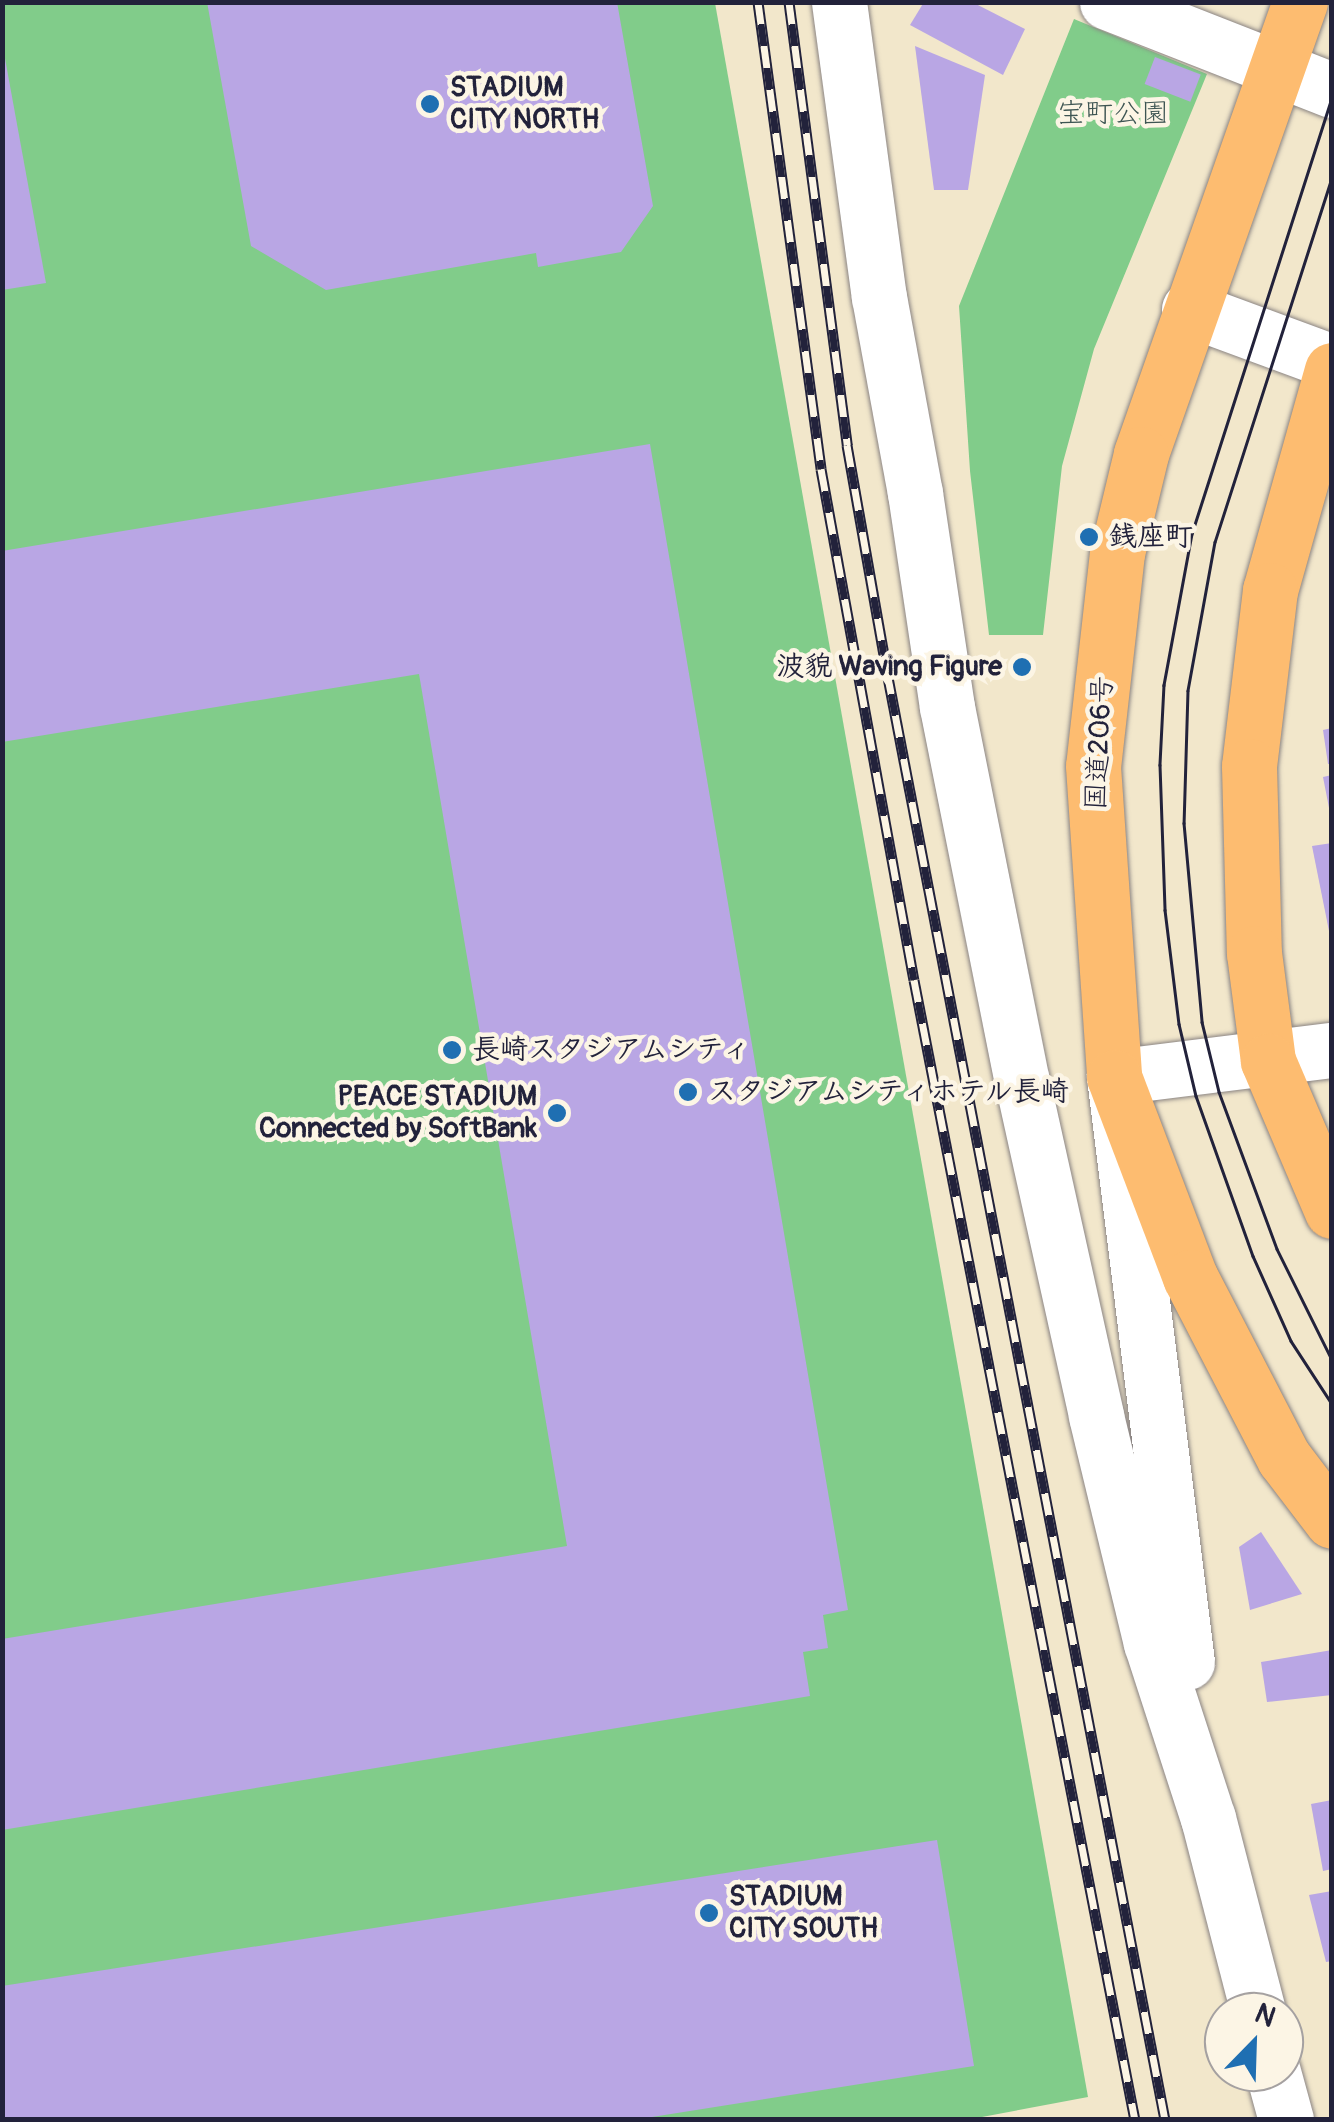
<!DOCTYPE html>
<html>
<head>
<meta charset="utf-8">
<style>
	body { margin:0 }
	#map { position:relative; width:1334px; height:2122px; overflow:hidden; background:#f2e7cb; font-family:Pangolin,"Klee One",sans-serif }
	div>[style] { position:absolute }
	.green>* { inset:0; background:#81cc8a }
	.building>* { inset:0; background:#b9a6e4; transform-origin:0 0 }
	.roads { filter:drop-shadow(0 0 2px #8a8483) drop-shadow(0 0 2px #8a8483) }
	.minor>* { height:55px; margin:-27.5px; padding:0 27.5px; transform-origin:27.5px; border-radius:27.5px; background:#fff }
	.highway>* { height:55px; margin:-27.5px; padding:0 27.5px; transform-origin:27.5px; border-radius:27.5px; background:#fdbc70 }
	.tram>* { height:2.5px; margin:-1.25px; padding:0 1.25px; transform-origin:1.25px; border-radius:1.25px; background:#22223b }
	.rail>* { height:11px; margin-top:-5.5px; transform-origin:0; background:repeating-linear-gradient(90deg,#fcf5e5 0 22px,#22223b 0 44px); box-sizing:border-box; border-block:2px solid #22223b }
	.dots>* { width:28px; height:28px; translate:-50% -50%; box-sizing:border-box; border:5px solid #fcf5e5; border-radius:50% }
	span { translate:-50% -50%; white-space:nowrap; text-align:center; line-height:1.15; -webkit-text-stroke:9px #fcf5e5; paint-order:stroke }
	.poi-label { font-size:28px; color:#22223b; font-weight:700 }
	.left { translate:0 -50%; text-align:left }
	.right { translate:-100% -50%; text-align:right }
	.park-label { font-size:28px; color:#3e5553 }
	.street-label { font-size:28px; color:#22223b }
	.frame { position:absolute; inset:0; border:5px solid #22223b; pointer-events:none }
	.north { position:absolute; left:1204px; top:1992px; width:100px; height:100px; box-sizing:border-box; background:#fcf5e5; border:2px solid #a5a1a1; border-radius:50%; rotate:23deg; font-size:28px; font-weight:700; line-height:40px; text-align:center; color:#22223b }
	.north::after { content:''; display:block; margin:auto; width:35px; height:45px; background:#1f6fb2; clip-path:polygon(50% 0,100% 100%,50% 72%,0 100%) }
</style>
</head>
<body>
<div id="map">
	<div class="green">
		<i style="clip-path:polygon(3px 3px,715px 3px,1088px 2097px,966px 2120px,3px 2120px)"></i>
		<i style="clip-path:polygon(1074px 19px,1207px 74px,1094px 349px,1062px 466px,1043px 635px,989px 635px,970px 471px,959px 306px)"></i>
	</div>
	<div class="building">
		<i style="clip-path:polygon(207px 2px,617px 2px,653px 206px,621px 252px,538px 267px,536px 253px,326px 290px,251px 246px)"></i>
		<i style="clip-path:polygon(924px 2px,972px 2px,1025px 29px,1003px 75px,910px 25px)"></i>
		<i style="clip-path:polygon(2px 42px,46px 283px,2px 290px)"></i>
		<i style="clip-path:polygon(915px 46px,985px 75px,968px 190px,934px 190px)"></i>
		<i style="left:1155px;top:57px;width:49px;height:29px;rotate:21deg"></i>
		<i style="clip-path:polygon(650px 444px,848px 1610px,823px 1615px,828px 1648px,803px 1652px,810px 1696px,2px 1830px,2px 1639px,567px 1546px,419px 674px,2px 742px,2px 551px)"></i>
		<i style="clip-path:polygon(1332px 728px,1332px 764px,1328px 764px,1323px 730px)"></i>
		<i style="clip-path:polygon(1332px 775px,1332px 813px,1330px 813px,1323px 777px)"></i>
		<i style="clip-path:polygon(1332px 843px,1332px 936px,1330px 936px,1312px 846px)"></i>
		<i style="clip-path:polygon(1261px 1532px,1302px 1594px,1250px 1610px,1239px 1547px)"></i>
		<i style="clip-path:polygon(1332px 1650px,1332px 1695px,1267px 1702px,1261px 1662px)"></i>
		<i style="clip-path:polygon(1332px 1800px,1332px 1869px,1323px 1871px,1311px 1804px)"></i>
		<i style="clip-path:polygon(937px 1840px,974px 2066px,633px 2120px,2px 2120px,2px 1986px)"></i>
		<i style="clip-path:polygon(1332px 1891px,1332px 1961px,1326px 1962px,1309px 1895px)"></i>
	</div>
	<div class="roads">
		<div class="minor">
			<i style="left:839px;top:2px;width:298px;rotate:82.3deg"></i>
			<i style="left:879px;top:297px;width:199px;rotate:79.6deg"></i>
			<i style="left:915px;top:493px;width:216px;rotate:81.5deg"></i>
			<i style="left:947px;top:707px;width:381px;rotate:78.7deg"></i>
			<i style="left:1022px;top:1081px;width:343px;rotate:77.5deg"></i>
			<i style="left:1096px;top:1416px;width:234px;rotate:76.4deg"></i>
			<i style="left:1151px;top:1643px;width:184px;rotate:72deg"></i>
			<i style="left:1208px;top:1818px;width:200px;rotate:75.5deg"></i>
			<i style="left:1107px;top:2px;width:242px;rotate:21.4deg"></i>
			<i style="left:1189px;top:309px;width:153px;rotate:20.3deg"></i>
			<i style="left:1187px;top:1662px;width:590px;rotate:-97.11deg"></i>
			<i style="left:1114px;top:1077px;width:220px;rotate:-7.1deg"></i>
			<i style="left:1273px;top:2072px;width:50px;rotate:74.8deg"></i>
		</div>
		<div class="highway">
			<i style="left:1300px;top:2px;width:479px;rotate:109.4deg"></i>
			<i style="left:1141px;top:454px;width:102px;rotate:103.6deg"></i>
			<i style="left:1117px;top:553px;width:214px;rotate:96.4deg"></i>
			<i style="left:1093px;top:766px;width:312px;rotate:86.1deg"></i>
			<i style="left:1114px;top:1077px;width:214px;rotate:69.2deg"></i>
			<i style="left:1190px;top:1277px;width:204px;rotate:62.6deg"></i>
			<i style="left:1284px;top:1458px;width:79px;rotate:52.7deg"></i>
			<i style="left:1332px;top:370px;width:229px;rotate:105.7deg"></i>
			<i style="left:1270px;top:590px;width:177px;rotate:96.8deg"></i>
			<i style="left:1249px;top:766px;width:187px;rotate:88.5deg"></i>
			<i style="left:1254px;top:953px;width:109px;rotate:82.6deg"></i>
			<i style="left:1268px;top:1061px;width:163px;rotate:66.9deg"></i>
		</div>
	</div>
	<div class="tram">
		<i style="left:1332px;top:98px;width:458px;rotate:107.8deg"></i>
		<i style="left:1192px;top:534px;width:154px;rotate:100.5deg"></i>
		<i style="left:1164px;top:685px;width:80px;rotate:92.9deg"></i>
		<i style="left:1160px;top:765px;width:145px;rotate:88deg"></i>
		<i style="left:1165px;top:910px;width:115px;rotate:83deg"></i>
		<i style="left:1179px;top:1024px;width:74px;rotate:76.7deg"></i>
		<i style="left:1196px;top:1096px;width:170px;rotate:70.4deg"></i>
		<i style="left:1253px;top:1256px;width:93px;rotate:65.9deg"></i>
		<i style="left:1291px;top:1341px;width:75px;rotate:56.9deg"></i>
		<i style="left:1332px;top:178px;width:382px;rotate:107.8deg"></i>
		<i style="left:1215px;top:542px;width:151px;rotate:100.3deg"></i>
		<i style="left:1188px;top:691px;width:132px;rotate:91.7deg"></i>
		<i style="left:1184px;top:823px;width:200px;rotate:84.8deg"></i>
		<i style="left:1202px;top:1022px;width:72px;rotate:76.3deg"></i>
		<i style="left:1219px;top:1092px;width:167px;rotate:69.7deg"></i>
		<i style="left:1277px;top:1249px;width:124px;rotate:63.6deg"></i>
	</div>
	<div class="rail">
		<i style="left:758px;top:2px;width:471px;rotate:82.3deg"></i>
		<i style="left:821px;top:469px;width:519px;rotate:79.69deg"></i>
		<i style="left:914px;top:980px;width:1161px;rotate:79.03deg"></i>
		<i style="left:789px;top:2px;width:447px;rotate:82.5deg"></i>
		<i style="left:847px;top:445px;width:230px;rotate:80deg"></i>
		<i style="left:887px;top:672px;width:1474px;rotate:79.13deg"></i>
	</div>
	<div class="dots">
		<i style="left:430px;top:104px;background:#1f6fb2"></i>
		<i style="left:1089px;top:537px;background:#1f6fb2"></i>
		<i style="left:1022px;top:667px;background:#1f6fb2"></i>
		<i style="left:452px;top:1050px;background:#1f6fb2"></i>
		<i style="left:688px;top:1092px;background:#1f6fb2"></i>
		<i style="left:557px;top:1113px;background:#1f6fb2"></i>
		<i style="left:709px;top:1913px;background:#1f6fb2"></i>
	</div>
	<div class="poi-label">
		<span class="left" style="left:450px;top:104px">STADIUM<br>CITY NORTH</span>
		<span class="left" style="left:1109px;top:537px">銭座町</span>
		<span class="right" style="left:1002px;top:667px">波貌 Waving Figure</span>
		<span class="left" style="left:472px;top:1050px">長崎スタジアムシティ</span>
		<span class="left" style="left:708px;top:1092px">スタジアムシティホテル長崎</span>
		<span class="right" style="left:537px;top:1113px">PEACE STADIUM<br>Connected by SoftBank</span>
		<span class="left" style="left:729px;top:1913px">STADIUM<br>CITY SOUTH</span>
	</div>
	<div class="park-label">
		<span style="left:1113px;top:114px">宝町公園</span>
	</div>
	<div class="street-label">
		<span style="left:1100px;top:743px;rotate:-87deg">国道206号</span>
	</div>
	<div class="frame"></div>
	<div class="north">N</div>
</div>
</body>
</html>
